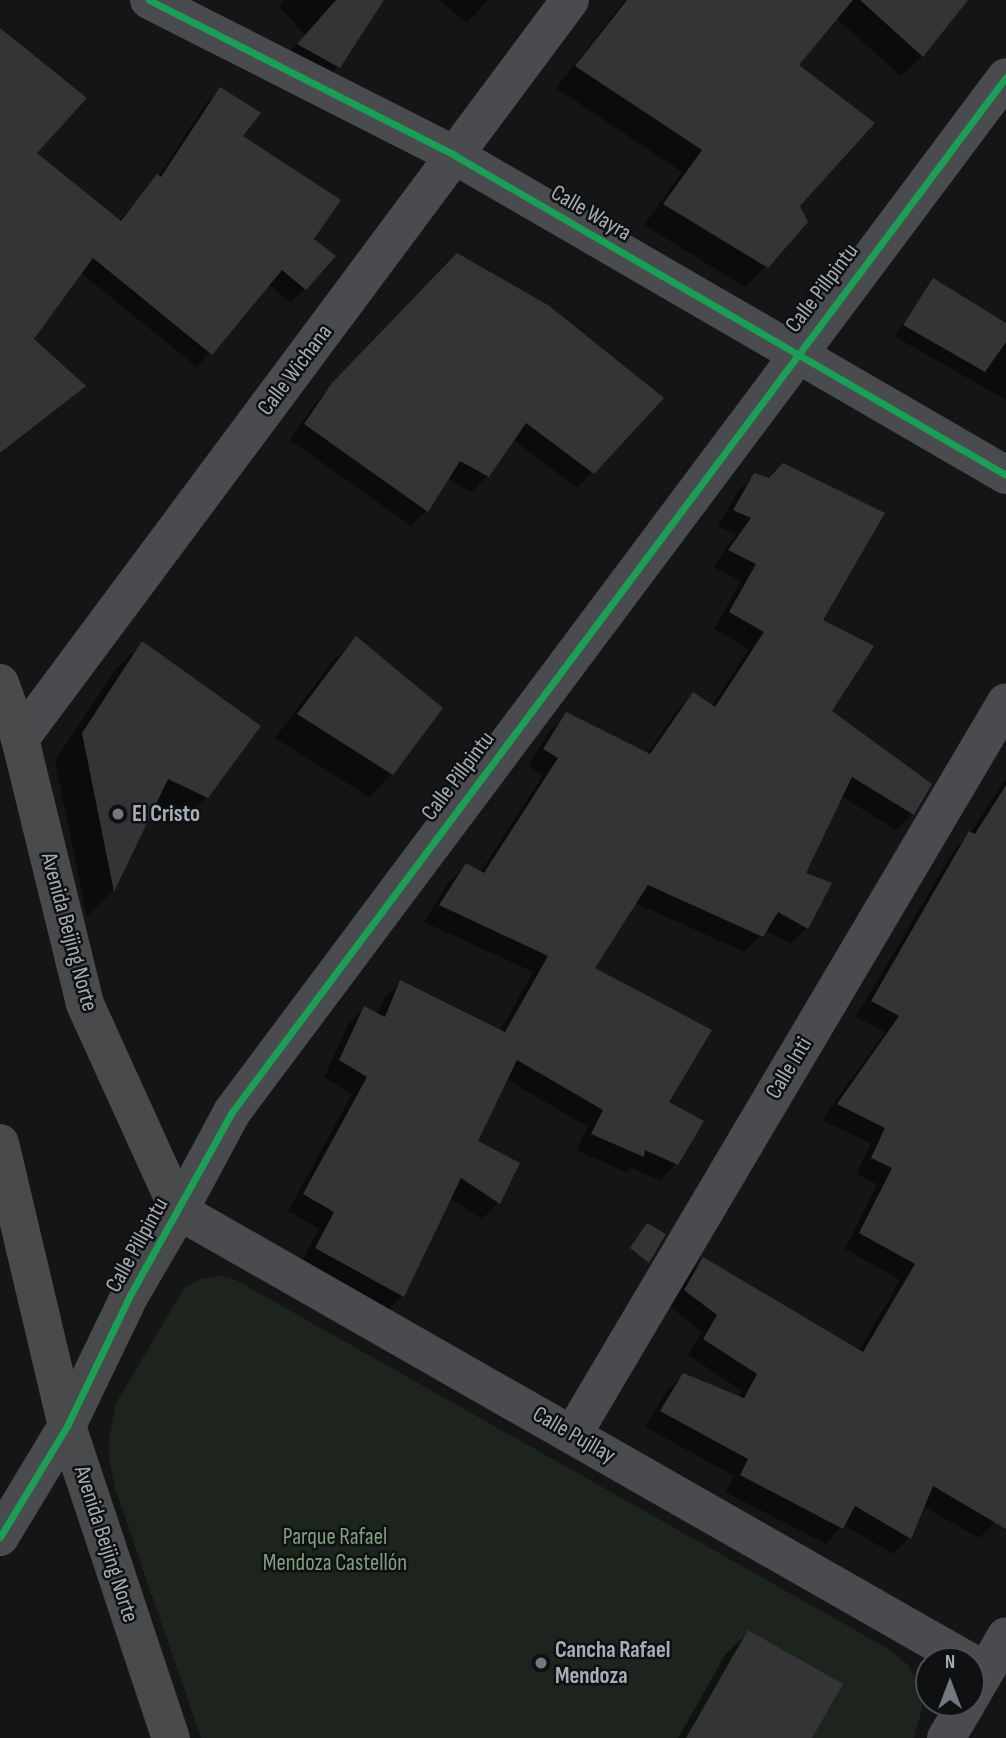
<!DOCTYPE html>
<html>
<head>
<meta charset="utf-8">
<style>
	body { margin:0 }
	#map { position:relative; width:1006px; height:1738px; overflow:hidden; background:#151515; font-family:"Sofia Sans Condensed",sans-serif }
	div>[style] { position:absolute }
	.green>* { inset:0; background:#1d241d }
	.shadow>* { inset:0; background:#0007 }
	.building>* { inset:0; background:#343436 }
	.street>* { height:38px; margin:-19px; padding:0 19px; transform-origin:19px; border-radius:19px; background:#494b4e }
	.secondary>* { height:38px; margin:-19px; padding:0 19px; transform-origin:19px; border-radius:19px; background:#484a4c }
	.cycleway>* { height:7px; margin:-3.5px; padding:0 3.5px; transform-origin:3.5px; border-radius:3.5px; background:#1a9f57 }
	.dots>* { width:19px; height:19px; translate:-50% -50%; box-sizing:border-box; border:4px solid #0f1011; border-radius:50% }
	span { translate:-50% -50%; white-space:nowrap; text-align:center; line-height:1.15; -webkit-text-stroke:5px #0f1011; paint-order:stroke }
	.street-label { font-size:23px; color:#a6adb6 }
	.poi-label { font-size:23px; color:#a6adb6; font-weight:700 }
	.left { translate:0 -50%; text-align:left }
	.park-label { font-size:23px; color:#80a17d }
	.north { position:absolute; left:915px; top:1647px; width:70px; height:70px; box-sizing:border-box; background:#0f1011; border:2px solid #4b4f53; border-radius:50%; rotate:0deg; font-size:19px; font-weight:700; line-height:28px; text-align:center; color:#a6adb6 }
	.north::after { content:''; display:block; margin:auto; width:24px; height:32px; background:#73787e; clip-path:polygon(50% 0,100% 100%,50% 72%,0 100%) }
</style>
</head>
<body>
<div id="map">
	<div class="green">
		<i style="clip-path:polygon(221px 1276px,236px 1280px,885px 1647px,907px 1664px,921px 1688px,922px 1709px,914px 1738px,201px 1738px,115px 1488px,109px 1459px,109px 1438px,116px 1403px,185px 1287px,200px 1279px)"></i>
	</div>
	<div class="shadow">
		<i style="clip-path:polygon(284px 0,382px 0,338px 67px,322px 83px,282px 60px,305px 35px,279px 6px)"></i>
		<i style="clip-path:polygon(439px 0,488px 0,467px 23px)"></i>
		<i style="clip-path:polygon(625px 0,966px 0,922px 56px,901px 76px,836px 18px,797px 66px,798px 205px,766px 266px,745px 287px,644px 225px,682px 172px,556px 88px)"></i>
		<i style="clip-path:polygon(0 31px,34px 154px,119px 221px,158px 177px,206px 103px,220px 89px,241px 136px,311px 240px,305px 289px,291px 303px,268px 284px,197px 367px,81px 273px,32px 339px,83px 386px,0 454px)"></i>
		<i style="clip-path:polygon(442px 270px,593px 472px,577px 488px,512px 439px,487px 476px,472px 492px,447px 478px,426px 511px,411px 526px,290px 440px,317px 401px)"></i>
		<i style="clip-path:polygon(933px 280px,1006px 325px,1006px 400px,894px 336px)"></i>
		<i style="clip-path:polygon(755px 475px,820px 620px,829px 712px,913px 813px,896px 830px,841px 796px,804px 874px,807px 928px,790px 944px,766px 930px,745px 952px,635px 903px,593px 969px,667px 1102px,701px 1122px,676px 1164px,660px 1181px,631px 1167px,626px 1172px,576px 1150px,588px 1127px,506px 1079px,476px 1142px,498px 1203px,482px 1219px,449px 1198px,402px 1296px,386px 1312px,300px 1265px,319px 1229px,288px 1211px,352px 1094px,324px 1077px,348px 1025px,364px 1008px,377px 1015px,384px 999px,400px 982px,500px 1031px,533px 972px,424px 922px,449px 882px,466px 865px,480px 873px,543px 775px,528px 766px,550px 731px,567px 714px,646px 755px,677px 710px,693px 694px,711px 707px,749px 649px,714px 629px,741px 581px,713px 567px,736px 534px,718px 527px,738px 491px)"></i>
		<i style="clip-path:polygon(356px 639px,391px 774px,369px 797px,275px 738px,333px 661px)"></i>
		<i style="clip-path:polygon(142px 643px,207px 797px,180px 824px,151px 810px,112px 891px,87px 917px,55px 761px,115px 670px)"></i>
		<i style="clip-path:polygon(1006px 778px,1006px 1502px,995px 1522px,979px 1538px,923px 1506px,909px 1538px,893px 1554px,843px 1525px,826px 1544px,725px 1492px,734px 1476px,645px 1427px,667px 1391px,683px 1375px,738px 1398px,742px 1391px,688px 1355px,702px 1332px,669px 1306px,687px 1275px,703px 1259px,858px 1352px,900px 1280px,845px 1249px,877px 1184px,856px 1174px,871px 1144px,822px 1120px,885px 1032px,856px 1017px,954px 850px,970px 834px)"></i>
		<i style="clip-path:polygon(748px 1632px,810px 1738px,678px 1738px,725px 1655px)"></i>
	</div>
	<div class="building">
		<i style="clip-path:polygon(336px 0,384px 0,340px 68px,297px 44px)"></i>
		<i style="clip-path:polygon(627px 0,853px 0,799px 65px,875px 123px,800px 206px,808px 222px,768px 268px,663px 204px,702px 150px,575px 66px)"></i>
		<i style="clip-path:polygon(860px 0,968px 0,923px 57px)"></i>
		<i style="clip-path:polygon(0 28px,87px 98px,37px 153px,121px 221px,157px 174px,161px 177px,220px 87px,261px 113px,243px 136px,341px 200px,314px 239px,336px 256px,306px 290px,282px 270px,212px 355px,93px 258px,34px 339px,86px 386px,0 453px)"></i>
		<i style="clip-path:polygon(457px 253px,548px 305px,664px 398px,594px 474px,526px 423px,489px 477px,460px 461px,428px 512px,304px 424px,332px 383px)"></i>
		<i style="clip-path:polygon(933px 278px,1006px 323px,1006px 342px,985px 372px,903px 325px)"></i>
		<i style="clip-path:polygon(783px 463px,885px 513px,823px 620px,874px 646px,832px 711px,932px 784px,914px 815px,852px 777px,806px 873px,832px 883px,808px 929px,778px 912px,763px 937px,648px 885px,595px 968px,712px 1030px,669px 1102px,704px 1121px,678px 1165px,645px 1150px,644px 1157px,591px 1134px,603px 1110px,517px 1060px,478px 1141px,520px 1163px,500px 1204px,461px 1178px,404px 1297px,315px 1248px,334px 1212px,303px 1194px,367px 1077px,339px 1060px,364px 1006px,385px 1017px,400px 980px,505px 1032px,548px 956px,439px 905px,466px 863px,484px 873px,558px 758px,543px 749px,566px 712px,650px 754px,693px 692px,715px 707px,764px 632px,729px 612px,756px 564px,728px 550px,751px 518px,733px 510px,754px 473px,769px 478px)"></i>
		<i style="clip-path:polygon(356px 636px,443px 708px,393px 775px,297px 714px)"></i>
		<i style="clip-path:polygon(142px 641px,261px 726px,208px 798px,168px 779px,114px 892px,82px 733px)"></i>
		<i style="clip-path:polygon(1006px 785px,1006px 1529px,933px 1486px,911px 1539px,855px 1506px,843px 1529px,740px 1475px,748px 1459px,660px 1411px,683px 1373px,744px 1398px,757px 1374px,703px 1339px,717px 1315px,684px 1290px,703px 1257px,863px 1352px,915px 1264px,859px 1233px,892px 1168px,871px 1158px,885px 1128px,837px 1104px,899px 1016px,871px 1001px,969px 831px,975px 834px)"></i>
		<i style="clip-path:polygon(647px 1223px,666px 1234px,649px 1263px,630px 1248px)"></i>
		<i style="clip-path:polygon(748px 1630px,843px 1684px,812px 1738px,686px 1738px)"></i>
	</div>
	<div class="street">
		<i style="left:149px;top:0;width:342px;rotate:26.9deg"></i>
		<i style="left:454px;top:155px;width:638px;rotate:30.1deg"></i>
		<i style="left:20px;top:739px;width:921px;rotate:-53.34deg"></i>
		<i style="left:573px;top:1434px;width:850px;rotate:-59.39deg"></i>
		<i style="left:0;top:1537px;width:130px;rotate:-58.9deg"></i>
		<i style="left:968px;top:1661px;width:908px;rotate:-150.3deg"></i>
		<i style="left:179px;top:1211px;width:112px;rotate:-61.8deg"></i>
		<i style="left:232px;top:1112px;width:1292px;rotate:-53.21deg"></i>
		<i style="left:971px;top:1696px;width:69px;rotate:-59.7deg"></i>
		<i style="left:946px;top:1738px;width:41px;rotate:-59deg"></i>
	</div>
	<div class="secondary">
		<i style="left:0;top:683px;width:59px;rotate:70.3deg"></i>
		<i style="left:20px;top:739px;width:273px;rotate:76.2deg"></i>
		<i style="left:85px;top:1004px;width:227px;rotate:65.6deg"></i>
		<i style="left:179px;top:1211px;width:99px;rotate:120.2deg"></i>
		<i style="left:129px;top:1297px;width:143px;rotate:115.7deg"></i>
		<i style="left:0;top:1143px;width:291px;rotate:76.7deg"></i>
		<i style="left:67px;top:1426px;width:329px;rotate:71.6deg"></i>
	</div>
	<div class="cycleway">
		<i style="left:149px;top:0;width:342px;rotate:26.9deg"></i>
		<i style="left:454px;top:155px;width:638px;rotate:30.1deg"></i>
		<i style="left:0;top:1537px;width:130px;rotate:-58.9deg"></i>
		<i style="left:67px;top:1426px;width:143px;rotate:-64.3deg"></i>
		<i style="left:129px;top:1297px;width:212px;rotate:-60.9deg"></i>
		<i style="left:232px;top:1112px;width:1292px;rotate:-53.21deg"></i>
	</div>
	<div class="dots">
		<i style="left:118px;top:814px;background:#73787e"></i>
		<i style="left:541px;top:1663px;background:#73787e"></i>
	</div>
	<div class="street-label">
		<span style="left:591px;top:213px;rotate:30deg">Calle Wayra</span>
		<span style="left:822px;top:288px;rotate:-53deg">Calle Pillpintu</span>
		<span style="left:295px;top:370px;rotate:-53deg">Calle Wichana</span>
		<span style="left:458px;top:776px;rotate:-53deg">Calle Pillpintu</span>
		<span style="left:69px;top:932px;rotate:75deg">Avenida Beijing Norte</span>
		<span style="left:789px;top:1068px;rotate:-59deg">Calle Inti</span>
		<span style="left:137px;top:1245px;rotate:-61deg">Calle Pillpintu</span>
		<span style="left:574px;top:1435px;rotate:30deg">Calle Pujllay</span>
		<span style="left:106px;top:1544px;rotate:72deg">Avenida Beijing Norte</span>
	</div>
	<div class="poi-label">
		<span class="left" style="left:132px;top:814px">El Cristo</span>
		<span class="left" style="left:555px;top:1663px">Cancha Rafael<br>Mendoza</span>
	</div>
	<div class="park-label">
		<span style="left:335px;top:1550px">Parque Rafael<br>Mendoza Castellón</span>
	</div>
	<div class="north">N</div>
</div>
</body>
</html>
